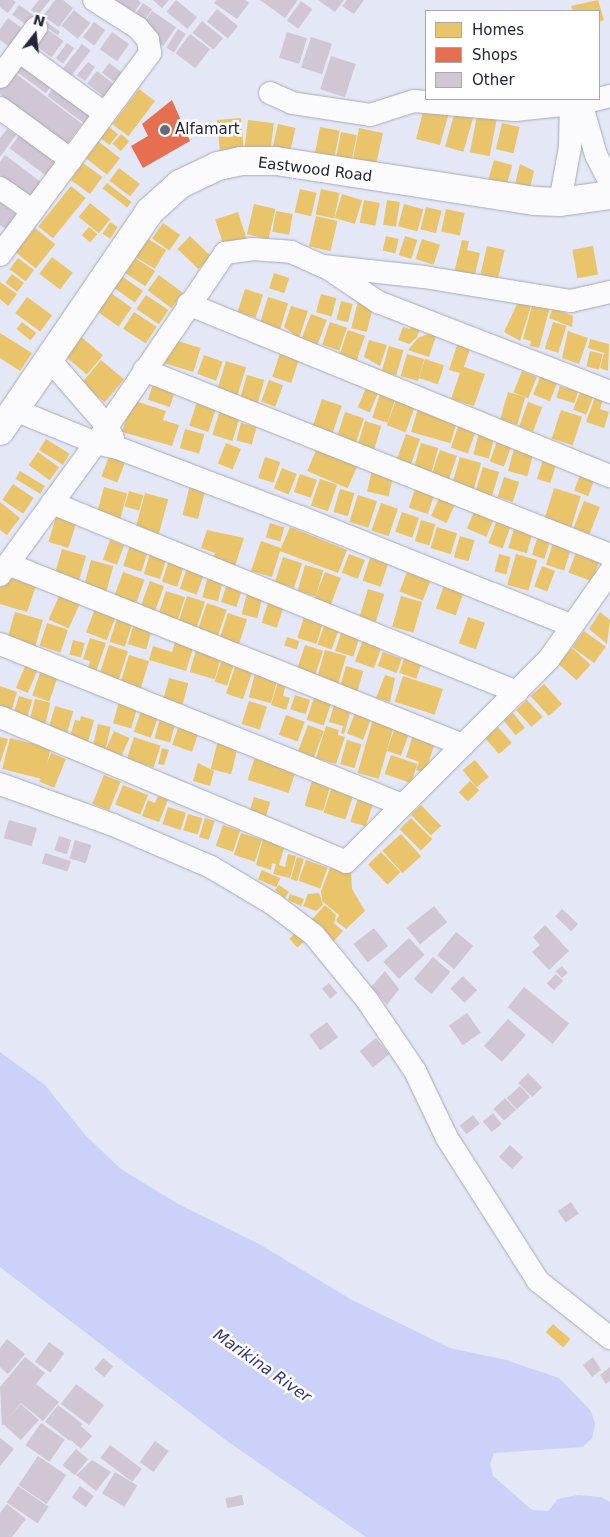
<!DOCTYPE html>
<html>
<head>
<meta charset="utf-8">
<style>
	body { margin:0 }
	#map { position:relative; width:610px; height:1537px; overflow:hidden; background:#e4e7f5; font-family:"DejaVu Sans",sans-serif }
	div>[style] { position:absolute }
	.water>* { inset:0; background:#cbd1f8 }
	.homes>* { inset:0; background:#e9c46a; transform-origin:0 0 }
	.shops>* { inset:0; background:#e76f51 }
	.building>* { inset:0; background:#d0c6d4; transform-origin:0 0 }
	.roads { filter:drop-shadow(0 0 1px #a6a9ba) drop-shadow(0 0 1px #a6a9ba) }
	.street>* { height:22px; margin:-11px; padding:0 11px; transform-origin:11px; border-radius:11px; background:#fbfbfe }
	.secondary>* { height:28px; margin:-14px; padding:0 14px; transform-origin:14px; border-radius:14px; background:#fbfbfe }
	.dots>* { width:14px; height:14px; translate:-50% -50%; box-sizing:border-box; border:2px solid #fff; border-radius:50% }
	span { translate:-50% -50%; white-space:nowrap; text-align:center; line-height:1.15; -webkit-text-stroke:5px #fff; paint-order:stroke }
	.poi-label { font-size:15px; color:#22253b }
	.left { translate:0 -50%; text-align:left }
	.street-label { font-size:15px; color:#22253b }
	.water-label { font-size:16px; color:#35377d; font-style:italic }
	.legend { position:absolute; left:425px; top:10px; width:175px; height:90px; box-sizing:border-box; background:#fff; border:1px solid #a7a8b1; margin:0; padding:6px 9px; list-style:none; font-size:15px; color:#22253b }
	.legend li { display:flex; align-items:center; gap:10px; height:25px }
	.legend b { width:25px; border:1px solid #a7a8b1 }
	.north { position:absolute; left:10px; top:10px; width:50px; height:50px; -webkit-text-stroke:4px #fff; paint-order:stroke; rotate:16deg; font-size:14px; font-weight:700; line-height:20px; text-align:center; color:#22253b }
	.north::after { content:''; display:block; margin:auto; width:18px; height:22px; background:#22253b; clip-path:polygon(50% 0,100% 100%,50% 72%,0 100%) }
</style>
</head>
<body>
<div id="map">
	<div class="water">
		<i style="clip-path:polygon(0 1052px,45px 1085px,86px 1136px,121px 1169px,178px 1204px,259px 1244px,352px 1300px,450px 1348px,506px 1360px,559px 1378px,591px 1411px,595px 1424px,592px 1438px,583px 1447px,494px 1453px,490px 1464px,493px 1476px,532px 1510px,548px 1511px,558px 1499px,578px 1495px,601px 1497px,610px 1502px,610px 1537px,366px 1537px,227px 1441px,0 1267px)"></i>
	</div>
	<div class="homes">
		<i style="clip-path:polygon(598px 0,604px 20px,599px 22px,599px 11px,573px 11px,571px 6px)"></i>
		<i style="left:139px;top:89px;width:20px;height:44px;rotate:37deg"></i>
		<i style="clip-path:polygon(450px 109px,440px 145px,416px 139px,423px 112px)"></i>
		<i style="left:455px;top:112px;width:19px;height:36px;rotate:16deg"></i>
		<i style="left:477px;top:116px;width:20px;height:37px;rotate:11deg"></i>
		<i style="left:241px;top:118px;width:33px;height:24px;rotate:85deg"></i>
		<i style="left:248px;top:120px;width:26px;height:29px;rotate:7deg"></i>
		<i style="left:502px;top:123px;width:18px;height:27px;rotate:13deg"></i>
		<i style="left:278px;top:124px;width:18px;height:28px;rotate:13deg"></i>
		<i style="left:108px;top:126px;width:13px;height:14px;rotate:39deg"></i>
		<i style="left:320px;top:127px;width:20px;height:33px;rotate:11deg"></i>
		<i style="clip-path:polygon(359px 128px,383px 133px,375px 169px,353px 160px)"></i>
		<i style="left:341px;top:132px;width:16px;height:32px;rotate:11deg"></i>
		<i style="left:121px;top:134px;width:11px;height:13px;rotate:41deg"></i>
		<i style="left:98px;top:141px;width:28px;height:21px;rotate:38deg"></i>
		<i style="left:494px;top:160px;width:19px;height:30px;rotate:16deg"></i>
		<i style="left:83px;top:163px;width:24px;height:21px;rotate:36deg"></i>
		<i style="clip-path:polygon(520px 164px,534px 171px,530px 188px,515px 184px)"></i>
		<i style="left:119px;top:168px;width:26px;height:16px;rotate:37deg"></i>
		<i style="left:107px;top:183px;width:31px;height:7px;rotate:38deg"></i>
		<i style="left:71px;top:186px;width:19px;height:52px;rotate:39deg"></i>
		<i style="left:300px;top:189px;width:17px;height:24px;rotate:13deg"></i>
		<i style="left:321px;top:189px;width:19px;height:26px;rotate:12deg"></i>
		<i style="left:342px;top:194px;width:21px;height:25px;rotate:17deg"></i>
		<i style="left:364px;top:200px;width:16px;height:23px;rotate:11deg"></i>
		<i style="left:387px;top:200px;width:13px;height:25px;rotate:9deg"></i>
		<i style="left:90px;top:203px;width:26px;height:18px;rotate:39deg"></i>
		<i style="left:254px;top:204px;width:22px;height:31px;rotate:13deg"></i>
		<i style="left:404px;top:204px;width:20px;height:23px;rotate:15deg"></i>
		<i style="left:426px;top:207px;width:16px;height:23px;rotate:14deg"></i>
		<i style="left:446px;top:209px;width:19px;height:23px;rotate:12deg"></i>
		<i style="left:276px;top:211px;width:17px;height:21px;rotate:10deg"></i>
		<i style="left:238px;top:212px;width:28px;height:24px;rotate:72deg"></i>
		<i style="left:316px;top:216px;width:22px;height:31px;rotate:13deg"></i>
		<i style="left:110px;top:222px;width:9px;height:14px;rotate:32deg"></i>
		<i style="left:163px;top:223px;width:21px;height:19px;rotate:35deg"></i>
		<i style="left:89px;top:227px;width:11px;height:11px;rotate:41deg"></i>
		<i style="left:35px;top:228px;width:26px;height:31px;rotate:39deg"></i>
		<i style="left:143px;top:236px;width:27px;height:22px;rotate:31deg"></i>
		<i style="left:190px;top:236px;width:29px;height:18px;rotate:44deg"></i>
		<i style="left:386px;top:236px;width:13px;height:15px;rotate:13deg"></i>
		<i style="left:405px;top:236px;width:13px;height:20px;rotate:18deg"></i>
		<i style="left:422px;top:239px;width:19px;height:21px;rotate:18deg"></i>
		<i style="clip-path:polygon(462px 240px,469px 241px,467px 250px,480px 253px,474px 278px,454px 273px)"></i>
		<i style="left:487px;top:246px;width:18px;height:29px;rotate:13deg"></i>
		<i style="left:593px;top:246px;width:29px;height:21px;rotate:80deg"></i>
		<i style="left:52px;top:257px;width:26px;height:21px;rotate:37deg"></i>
		<i style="left:18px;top:258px;width:20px;height:14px;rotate:37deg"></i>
		<i style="left:135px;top:258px;width:24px;height:18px;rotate:33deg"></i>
		<i style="left:274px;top:273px;width:16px;height:16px;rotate:18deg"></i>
		<i style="left:12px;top:274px;width:15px;height:11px;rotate:37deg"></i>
		<i style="left:120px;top:275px;width:28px;height:14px;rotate:35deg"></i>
		<i style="left:159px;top:275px;width:30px;height:19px;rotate:37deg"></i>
		<i style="clip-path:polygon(0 282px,17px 294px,8px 306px,0 299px)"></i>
		<i style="left:245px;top:289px;width:19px;height:24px;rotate:18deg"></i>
		<i style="left:108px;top:291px;width:29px;height:23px;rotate:35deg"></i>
		<i style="left:321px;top:294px;width:16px;height:19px;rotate:15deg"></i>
		<i style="left:146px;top:295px;width:27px;height:17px;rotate:34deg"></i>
		<i style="left:27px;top:297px;width:31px;height:20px;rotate:36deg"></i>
		<i style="left:268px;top:297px;width:21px;height:28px;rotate:17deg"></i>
		<i style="left:341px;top:301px;width:12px;height:19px;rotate:14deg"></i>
		<i style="left:358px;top:301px;width:16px;height:28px;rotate:14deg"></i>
		<i style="clip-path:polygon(518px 302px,531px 306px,520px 341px,504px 332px)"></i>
		<i style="clip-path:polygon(533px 302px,550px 307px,539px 348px,530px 346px,531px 341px,523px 339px)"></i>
		<i style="clip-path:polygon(291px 306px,308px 311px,299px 338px,284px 327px)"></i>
		<i style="clip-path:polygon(553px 308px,573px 316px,572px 327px,549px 318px)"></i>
		<i style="left:134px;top:312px;width:27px;height:20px;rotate:33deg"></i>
		<i style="left:311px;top:314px;width:17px;height:27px;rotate:21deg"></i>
		<i style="left:22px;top:322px;width:18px;height:9px;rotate:38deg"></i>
		<i style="left:330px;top:322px;width:18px;height:24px;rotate:19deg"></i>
		<i style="left:553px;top:322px;width:14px;height:28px;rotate:17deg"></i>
		<i style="clip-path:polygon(411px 326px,420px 329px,417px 337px,409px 344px,398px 340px,403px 327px,410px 329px)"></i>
		<i style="left:348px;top:330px;width:18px;height:28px;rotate:19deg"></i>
		<i style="clip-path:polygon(568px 331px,588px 338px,579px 364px,562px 358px)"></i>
		<i style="clip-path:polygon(432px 332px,437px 333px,429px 357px,408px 350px,418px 338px)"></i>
		<i style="clip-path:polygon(0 333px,32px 353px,20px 371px,0 358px)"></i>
		<i style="left:80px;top:336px;width:30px;height:25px;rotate:40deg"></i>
		<i style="left:171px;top:339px;width:31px;height:25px;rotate:17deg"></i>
		<i style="clip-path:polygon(590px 339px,609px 344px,608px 371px,600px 368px,604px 353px,588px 348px)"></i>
		<i style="clip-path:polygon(369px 340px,387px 345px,380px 366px,364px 357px)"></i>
		<i style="clip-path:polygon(458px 342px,471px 346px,464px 367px,485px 374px,474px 406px,451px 399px,460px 373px,449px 370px)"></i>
		<i style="left:389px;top:346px;width:15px;height:26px;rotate:16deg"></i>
		<i style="left:590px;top:351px;width:13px;height:16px;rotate:13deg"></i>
		<i style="left:280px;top:353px;width:20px;height:25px;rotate:18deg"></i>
		<i style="left:407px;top:354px;width:18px;height:23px;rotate:16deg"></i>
		<i style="left:204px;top:355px;width:20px;height:20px;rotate:20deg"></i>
		<i style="left:425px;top:359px;width:20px;height:20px;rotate:18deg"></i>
		<i style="left:101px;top:360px;width:30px;height:30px;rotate:40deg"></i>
		<i style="left:226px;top:361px;width:21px;height:31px;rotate:17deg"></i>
		<i style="left:522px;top:371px;width:16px;height:23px;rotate:22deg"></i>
		<i style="left:247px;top:375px;width:18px;height:24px;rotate:16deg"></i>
		<i style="left:541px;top:375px;width:18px;height:21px;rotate:22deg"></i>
		<i style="left:155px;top:378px;width:23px;height:23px;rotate:18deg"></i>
		<i style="left:269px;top:380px;width:15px;height:23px;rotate:20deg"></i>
		<i style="left:560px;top:386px;width:19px;height:12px;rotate:18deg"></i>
		<i style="left:366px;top:388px;width:13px;height:21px;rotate:23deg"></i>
		<i style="left:508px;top:392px;width:18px;height:29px;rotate:16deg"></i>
		<i style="left:580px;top:392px;width:14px;height:19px;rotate:21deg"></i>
		<i style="left:380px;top:394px;width:16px;height:25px;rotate:18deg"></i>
		<i style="clip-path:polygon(595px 397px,603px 399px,600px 409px,609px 412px,604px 428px,586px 422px)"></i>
		<i style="left:322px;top:399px;width:21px;height:33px;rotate:19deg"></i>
		<i style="clip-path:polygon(132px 400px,166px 411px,163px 420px,179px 425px,172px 446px,122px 432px)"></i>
		<i style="left:396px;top:400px;width:20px;height:27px;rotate:20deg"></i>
		<i style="left:197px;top:402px;width:20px;height:25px;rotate:18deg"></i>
		<i style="left:528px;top:402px;width:15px;height:26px;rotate:20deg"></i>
		<i style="left:418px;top:408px;width:41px;height:25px;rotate:16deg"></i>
		<i style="left:220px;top:410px;width:21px;height:26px;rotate:17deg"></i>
		<i style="left:561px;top:410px;width:22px;height:30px;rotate:18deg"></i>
		<i style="left:345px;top:412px;width:20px;height:27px;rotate:18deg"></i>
		<i style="left:365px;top:421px;width:17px;height:24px;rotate:17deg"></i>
		<i style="left:241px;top:423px;width:16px;height:18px;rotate:15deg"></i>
		<i style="left:459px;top:424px;width:18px;height:25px;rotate:19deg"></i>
		<i style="left:185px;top:429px;width:20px;height:20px;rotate:15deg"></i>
		<i style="left:479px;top:433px;width:16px;height:22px;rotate:15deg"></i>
		<i style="left:406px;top:434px;width:15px;height:30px;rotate:20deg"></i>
		<i style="left:46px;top:439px;width:28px;height:13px;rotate:32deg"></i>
		<i style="left:498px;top:439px;width:15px;height:24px;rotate:20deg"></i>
		<i style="left:226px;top:443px;width:16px;height:22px;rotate:22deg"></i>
		<i style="left:421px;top:443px;width:18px;height:27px;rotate:16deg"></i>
		<i style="left:515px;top:445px;width:20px;height:27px;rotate:15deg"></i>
		<i style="left:317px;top:448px;width:44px;height:25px;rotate:23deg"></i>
		<i style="left:440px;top:450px;width:18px;height:28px;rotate:19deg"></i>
		<i style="left:38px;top:452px;width:26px;height:16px;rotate:36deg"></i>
		<i style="left:110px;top:454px;width:17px;height:24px;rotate:21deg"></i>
		<i style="left:544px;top:456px;width:14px;height:24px;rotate:17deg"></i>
		<i style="left:265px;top:457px;width:16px;height:22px;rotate:18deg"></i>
		<i style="left:460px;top:457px;width:22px;height:30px;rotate:16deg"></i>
		<i style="left:483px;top:467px;width:17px;height:27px;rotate:17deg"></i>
		<i style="left:282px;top:468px;width:16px;height:22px;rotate:22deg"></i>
		<i style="left:372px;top:470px;width:22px;height:22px;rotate:13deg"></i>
		<i style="left:20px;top:471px;width:29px;height:9px;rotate:31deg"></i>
		<i style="left:581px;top:472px;width:15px;height:20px;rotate:20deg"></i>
		<i style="left:300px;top:474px;width:18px;height:19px;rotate:19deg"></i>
		<i style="left:504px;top:477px;width:16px;height:21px;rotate:18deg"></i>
		<i style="left:320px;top:479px;width:18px;height:28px;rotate:19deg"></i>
		<i style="left:13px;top:484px;width:25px;height:19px;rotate:34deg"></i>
		<i style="left:190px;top:485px;width:16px;height:31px;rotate:14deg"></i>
		<i style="left:416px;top:486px;width:20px;height:23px;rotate:18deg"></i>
		<i style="left:104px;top:487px;width:24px;height:28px;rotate:15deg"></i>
		<i style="left:554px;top:488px;width:28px;height:32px;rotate:17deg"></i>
		<i style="left:340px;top:489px;width:15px;height:24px;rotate:16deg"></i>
		<i style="left:129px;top:491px;width:15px;height:16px;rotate:16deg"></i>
		<i style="left:145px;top:493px;width:24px;height:36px;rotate:15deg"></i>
		<i style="left:358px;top:495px;width:20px;height:28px;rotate:18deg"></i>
		<i style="left:440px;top:496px;width:17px;height:22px;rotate:24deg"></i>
		<i style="left:584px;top:501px;width:17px;height:29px;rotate:21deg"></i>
		<i style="clip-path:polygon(0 502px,20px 518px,7px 535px,0 530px)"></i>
		<i style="left:381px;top:503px;width:18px;height:29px;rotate:19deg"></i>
		<i style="left:402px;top:512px;width:18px;height:21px;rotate:19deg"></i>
		<i style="left:474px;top:512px;width:21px;height:18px;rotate:23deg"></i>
		<i style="left:56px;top:517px;width:21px;height:26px;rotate:17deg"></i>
		<i style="left:498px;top:517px;width:15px;height:28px;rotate:20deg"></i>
		<i style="left:421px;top:520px;width:15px;height:22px;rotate:16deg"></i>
		<i style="left:270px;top:523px;width:15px;height:15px;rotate:16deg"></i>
		<i style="left:515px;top:525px;width:19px;height:24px;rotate:16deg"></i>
		<i style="clip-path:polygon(290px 527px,347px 550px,338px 573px,280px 551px,272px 577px,251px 571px,261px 541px,281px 548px)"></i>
		<i style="left:437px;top:527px;width:21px;height:22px;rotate:17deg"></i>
		<i style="clip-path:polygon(207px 530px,244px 538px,234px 569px,212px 562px,215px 553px,201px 548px)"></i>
		<i style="left:539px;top:533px;width:13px;height:23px;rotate:18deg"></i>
		<i style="left:460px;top:536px;width:15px;height:22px;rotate:16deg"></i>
		<i style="left:110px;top:540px;width:15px;height:21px;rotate:20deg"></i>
		<i style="left:554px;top:540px;width:19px;height:26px;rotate:18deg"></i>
		<i style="left:130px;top:545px;width:19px;height:22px;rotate:18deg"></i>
		<i style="left:62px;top:549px;width:25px;height:28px;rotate:16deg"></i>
		<i style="left:577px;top:550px;width:25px;height:24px;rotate:21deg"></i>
		<i style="left:150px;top:554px;width:17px;height:21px;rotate:17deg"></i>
		<i style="left:349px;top:554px;width:17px;height:20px;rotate:21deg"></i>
		<i style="left:499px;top:554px;width:12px;height:18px;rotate:14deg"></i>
		<i style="left:516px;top:554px;width:22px;height:32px;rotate:16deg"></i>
		<i style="left:283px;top:557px;width:20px;height:26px;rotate:18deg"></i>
		<i style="left:370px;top:558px;width:19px;height:24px;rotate:18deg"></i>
		<i style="left:91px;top:560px;width:23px;height:28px;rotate:15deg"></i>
		<i style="left:169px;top:560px;width:16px;height:23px;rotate:18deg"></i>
		<i style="left:305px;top:565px;width:19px;height:27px;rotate:16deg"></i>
		<i style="left:542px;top:566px;width:14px;height:22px;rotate:21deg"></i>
		<i style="left:187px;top:568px;width:18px;height:22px;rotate:19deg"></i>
		<i style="left:123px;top:572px;width:23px;height:30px;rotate:20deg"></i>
		<i style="left:325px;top:572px;width:17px;height:29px;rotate:21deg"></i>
		<i style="left:407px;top:572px;width:25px;height:21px;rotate:21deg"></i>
		<i style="clip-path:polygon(7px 577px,36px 586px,27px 612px,0 604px,0 588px)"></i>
		<i style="left:207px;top:579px;width:16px;height:19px;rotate:14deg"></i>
		<i style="left:150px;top:581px;width:15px;height:27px;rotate:20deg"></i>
		<i style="left:445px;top:582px;width:21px;height:28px;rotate:19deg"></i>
		<i style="left:227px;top:584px;width:16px;height:19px;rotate:18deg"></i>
		<i style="left:368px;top:589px;width:17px;height:29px;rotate:17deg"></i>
		<i style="left:166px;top:591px;width:20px;height:28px;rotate:18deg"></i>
		<i style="left:247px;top:593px;width:16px;height:22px;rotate:14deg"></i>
		<i style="left:60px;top:594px;width:22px;height:28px;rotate:24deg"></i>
		<i style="left:187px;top:596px;width:19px;height:30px;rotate:18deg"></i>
		<i style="left:401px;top:596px;width:22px;height:32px;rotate:16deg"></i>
		<i style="left:269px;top:600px;width:16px;height:24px;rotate:18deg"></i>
		<i style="left:207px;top:603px;width:21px;height:29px;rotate:19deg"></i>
		<i style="left:95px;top:609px;width:22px;height:25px;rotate:21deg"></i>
		<i style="left:15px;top:612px;width:29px;height:29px;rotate:16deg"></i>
		<i style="clip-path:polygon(600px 612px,610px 620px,607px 644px,589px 629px)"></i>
		<i style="left:228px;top:613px;width:20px;height:28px;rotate:18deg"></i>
		<i style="left:305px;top:614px;width:20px;height:25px;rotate:18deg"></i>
		<i style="left:468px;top:617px;width:18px;height:28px;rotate:19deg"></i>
		<i style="left:117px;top:619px;width:16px;height:24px;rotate:18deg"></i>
		<i style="left:326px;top:621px;width:15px;height:25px;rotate:20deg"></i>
		<i style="left:47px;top:623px;width:22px;height:24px;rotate:18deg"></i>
		<i style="left:134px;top:623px;width:19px;height:22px;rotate:16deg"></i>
		<i style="left:342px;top:630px;width:19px;height:22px;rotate:18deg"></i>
		<i style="left:584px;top:631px;width:27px;height:20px;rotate:36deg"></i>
		<i style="left:287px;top:637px;width:13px;height:9px;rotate:18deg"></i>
		<i style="left:364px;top:637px;width:20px;height:26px;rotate:20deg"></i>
		<i style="clip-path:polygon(90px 638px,106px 643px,96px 672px,88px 669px,90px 661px,83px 659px)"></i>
		<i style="clip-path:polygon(176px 639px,194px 645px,186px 671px,149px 660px,153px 646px,172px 652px)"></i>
		<i style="left:73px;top:640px;width:12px;height:15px;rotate:14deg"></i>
		<i style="left:109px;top:645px;width:20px;height:33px;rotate:18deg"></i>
		<i style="left:305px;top:645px;width:19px;height:28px;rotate:18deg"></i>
		<i style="left:572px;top:648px;width:25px;height:21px;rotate:42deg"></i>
		<i style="left:196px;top:650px;width:26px;height:23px;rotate:16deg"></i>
		<i style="left:325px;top:650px;width:22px;height:30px;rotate:16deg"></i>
		<i style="left:383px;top:652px;width:20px;height:15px;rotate:20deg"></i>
		<i style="left:406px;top:653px;width:18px;height:21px;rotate:19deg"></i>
		<i style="left:129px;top:655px;width:21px;height:29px;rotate:17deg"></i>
		<i style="left:222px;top:659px;width:13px;height:24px;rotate:18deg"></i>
		<i style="left:26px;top:664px;width:13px;height:26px;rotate:23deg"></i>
		<i style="left:346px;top:666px;width:18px;height:21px;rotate:16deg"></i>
		<i style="left:235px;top:667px;width:18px;height:28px;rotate:19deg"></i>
		<i style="left:41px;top:670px;width:18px;height:27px;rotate:19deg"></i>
		<i style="left:255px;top:674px;width:23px;height:24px;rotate:15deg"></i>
		<i style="clip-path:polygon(385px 675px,395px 678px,390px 702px,376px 698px)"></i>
		<i style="left:403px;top:676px;width:42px;height:27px;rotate:18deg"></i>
		<i style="left:169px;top:678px;width:20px;height:22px;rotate:15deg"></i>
		<i style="clip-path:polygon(278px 682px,286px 684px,283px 696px,290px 698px,286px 710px,271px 705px)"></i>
		<i style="left:544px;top:684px;width:27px;height:18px;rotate:48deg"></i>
		<i style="clip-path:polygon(0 686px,17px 692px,11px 712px,0 708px)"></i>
		<i style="left:295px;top:695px;width:16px;height:15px;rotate:18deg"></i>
		<i style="left:19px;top:696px;width:14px;height:17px;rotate:17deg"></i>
		<i style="left:314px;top:698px;width:18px;height:23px;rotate:19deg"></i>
		<i style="left:35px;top:699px;width:16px;height:24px;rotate:14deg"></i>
		<i style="left:527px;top:700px;width:23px;height:15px;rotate:47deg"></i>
		<i style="left:249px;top:701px;width:19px;height:24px;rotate:18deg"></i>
		<i style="left:119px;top:702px;width:19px;height:22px;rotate:16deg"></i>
		<i style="clip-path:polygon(334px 705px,351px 710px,344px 734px,341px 733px,343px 726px,329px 722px)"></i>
		<i style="left:55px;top:706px;width:19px;height:22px;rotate:16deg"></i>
		<i style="left:141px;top:711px;width:18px;height:22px;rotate:19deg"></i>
		<i style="left:355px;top:713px;width:17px;height:22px;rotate:21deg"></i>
		<i style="left:513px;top:713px;width:19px;height:12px;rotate:51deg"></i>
		<i style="left:286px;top:715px;width:20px;height:21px;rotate:20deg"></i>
		<i style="clip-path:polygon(81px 716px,94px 720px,88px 742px,70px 737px,75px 720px,80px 721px)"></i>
		<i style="left:160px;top:718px;width:16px;height:21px;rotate:15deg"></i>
		<i style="left:373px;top:719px;width:22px;height:56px;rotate:16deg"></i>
		<i style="left:98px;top:724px;width:13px;height:23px;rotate:13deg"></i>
		<i style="left:179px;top:725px;width:21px;height:21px;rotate:19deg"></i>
		<i style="left:308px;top:725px;width:17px;height:28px;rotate:21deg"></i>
		<i style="clip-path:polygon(326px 726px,339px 730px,338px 735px,345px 737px,336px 764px,316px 758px)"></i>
		<i style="left:498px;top:727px;width:21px;height:17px;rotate:49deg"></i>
		<i style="left:395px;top:728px;width:15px;height:24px;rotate:20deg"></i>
		<i style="left:114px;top:731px;width:17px;height:22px;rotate:24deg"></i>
		<i style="clip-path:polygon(413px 735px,435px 743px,425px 773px,416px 770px,419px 762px,406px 757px)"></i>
		<i style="clip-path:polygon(0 737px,8px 739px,0 763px)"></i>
		<i style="left:134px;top:737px;width:28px;height:23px;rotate:18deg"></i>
		<i style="left:10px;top:738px;width:42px;height:32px;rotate:14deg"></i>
		<i style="left:218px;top:740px;width:21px;height:30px;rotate:14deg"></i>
		<i style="left:347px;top:740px;width:15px;height:25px;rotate:16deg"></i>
		<i style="clip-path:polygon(162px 748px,169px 750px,164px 765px,158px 764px)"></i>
		<i style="left:51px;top:753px;width:16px;height:31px;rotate:22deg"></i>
		<i style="left:256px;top:754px;width:43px;height:27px;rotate:18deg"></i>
		<i style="left:391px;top:755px;width:28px;height:20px;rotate:19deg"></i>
		<i style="left:475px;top:760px;width:22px;height:16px;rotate:51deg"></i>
		<i style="clip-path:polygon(198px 763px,214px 771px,210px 786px,193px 781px)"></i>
		<i style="left:104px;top:775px;width:18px;height:31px;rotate:22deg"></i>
		<i style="left:313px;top:777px;width:19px;height:30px;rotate:16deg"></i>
		<i style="left:470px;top:781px;width:13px;height:16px;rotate:45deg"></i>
		<i style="left:333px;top:783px;width:23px;height:31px;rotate:18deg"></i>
		<i style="left:123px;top:785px;width:27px;height:21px;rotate:22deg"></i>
		<i style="left:359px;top:795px;width:16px;height:28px;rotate:18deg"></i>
		<i style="clip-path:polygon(158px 796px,168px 800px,159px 822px,142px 816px,148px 800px,155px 803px)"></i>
		<i style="left:254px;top:797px;width:17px;height:15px;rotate:17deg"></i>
		<i style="left:421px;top:805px;width:29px;height:14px;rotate:46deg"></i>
		<i style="left:168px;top:807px;width:19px;height:18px;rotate:18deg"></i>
		<i style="left:188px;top:814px;width:15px;height:17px;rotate:16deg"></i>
		<i style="left:205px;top:818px;width:10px;height:20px;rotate:17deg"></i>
		<i style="left:411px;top:818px;width:30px;height:16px;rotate:45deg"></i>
		<i style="left:223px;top:825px;width:18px;height:22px;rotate:19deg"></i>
		<i style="left:241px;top:833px;width:22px;height:23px;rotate:18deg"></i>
		<i style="left:401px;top:834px;width:30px;height:25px;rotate:48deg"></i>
		<i style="clip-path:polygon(263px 839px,285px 845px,279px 865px,285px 867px,288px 854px,296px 856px,290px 878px,273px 874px,276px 864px,272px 863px,271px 870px,256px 865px)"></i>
		<i style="left:381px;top:852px;width:28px;height:18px;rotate:46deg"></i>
		<i style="left:297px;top:857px;width:7px;height:23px;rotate:16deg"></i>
		<i style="left:306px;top:860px;width:23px;height:22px;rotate:20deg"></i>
		<i style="clip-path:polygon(330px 868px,351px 871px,352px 889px,365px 911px,346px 929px,336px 921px,339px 915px,322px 901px,321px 891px)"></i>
		<i style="left:262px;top:870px;width:20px;height:10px;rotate:24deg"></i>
		<i style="clip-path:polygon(279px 885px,289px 892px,285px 898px,275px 890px)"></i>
		<i style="clip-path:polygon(319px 893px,323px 905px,316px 911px,303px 906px,308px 894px)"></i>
		<i style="clip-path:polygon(290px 894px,304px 899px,301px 906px,288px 900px)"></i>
		<i style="clip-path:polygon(325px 905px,336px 915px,334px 923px,343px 931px,330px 945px,307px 925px)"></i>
		<i style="left:299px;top:930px;width:12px;height:13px;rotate:48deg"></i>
		<i style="left:553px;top:1324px;width:23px;height:11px;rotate:41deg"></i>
	</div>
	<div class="shops">
		<i style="clip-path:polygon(172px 100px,190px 141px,143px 168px,131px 146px,148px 136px,142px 124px)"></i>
	</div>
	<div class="building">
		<i style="clip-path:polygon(0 0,13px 0,16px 2px,8px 13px,0 7px)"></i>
		<i style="clip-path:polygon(39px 0,50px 0,38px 15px,31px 10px)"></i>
		<i style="clip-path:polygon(55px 0,63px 0,73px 8px,59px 27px,43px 16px)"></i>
		<i style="clip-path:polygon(105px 0,138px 0,141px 3px,128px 20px)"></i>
		<i style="clip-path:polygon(153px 0,169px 0,162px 8px)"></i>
		<i style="left:176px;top:0;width:27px;height:15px;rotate:39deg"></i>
		<i style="clip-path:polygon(217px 0,245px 0,249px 3px,237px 19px,214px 3px)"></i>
		<i style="clip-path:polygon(260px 0,298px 0,285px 18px)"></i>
		<i style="clip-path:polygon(318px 0,344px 0,335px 12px)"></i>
		<i style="clip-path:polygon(347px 0,364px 0,354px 14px,342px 6px)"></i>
		<i style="left:301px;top:1px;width:14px;height:24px;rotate:36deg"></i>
		<i style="left:143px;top:3px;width:11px;height:24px;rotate:34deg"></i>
		<i style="left:19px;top:5px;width:21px;height:12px;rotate:35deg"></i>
		<i style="left:217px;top:9px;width:27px;height:16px;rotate:39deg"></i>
		<i style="left:74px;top:10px;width:21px;height:20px;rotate:39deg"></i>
		<i style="left:152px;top:11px;width:29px;height:23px;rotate:34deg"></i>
		<i style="clip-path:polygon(8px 18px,26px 31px,13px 49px,0 40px,0 29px)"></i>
		<i style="left:44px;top:20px;width:20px;height:4px;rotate:37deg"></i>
		<i style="left:202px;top:21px;width:27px;height:15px;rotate:39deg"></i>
		<i style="left:94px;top:22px;width:14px;height:19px;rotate:36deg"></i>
		<i style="left:44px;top:27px;width:24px;height:20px;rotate:36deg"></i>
		<i style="left:178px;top:29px;width:9px;height:22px;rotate:32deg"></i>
		<i style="left:112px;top:32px;width:21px;height:21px;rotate:35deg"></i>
		<i style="left:287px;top:32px;width:21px;height:27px;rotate:17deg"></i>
		<i style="left:190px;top:34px;width:25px;height:24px;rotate:37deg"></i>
		<i style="left:311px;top:37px;width:22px;height:32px;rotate:18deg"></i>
		<i style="left:67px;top:43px;width:9px;height:19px;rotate:36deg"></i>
		<i style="left:82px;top:44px;width:11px;height:31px;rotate:38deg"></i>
		<i style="left:331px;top:56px;width:26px;height:35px;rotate:18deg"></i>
		<i style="left:20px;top:57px;width:42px;height:14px;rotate:36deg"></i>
		<i style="clip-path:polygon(88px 62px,95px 67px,85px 81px,77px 75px)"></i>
		<i style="left:109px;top:63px;width:22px;height:12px;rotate:36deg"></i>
		<i style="clip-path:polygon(11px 70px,82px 124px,67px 144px,0 94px,0 84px)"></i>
		<i style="left:97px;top:71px;width:24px;height:16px;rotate:38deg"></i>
		<i style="left:57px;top:83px;width:46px;height:16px;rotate:37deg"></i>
		<i style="clip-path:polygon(7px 129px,16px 135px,0 157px,0 138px)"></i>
		<i style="left:21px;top:133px;width:46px;height:19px;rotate:37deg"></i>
		<i style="clip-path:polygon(5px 155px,41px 182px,29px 198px,0 175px,0 162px)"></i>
		<i style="clip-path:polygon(0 202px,17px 215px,6px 229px,0 225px)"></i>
		<i style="left:9px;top:820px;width:29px;height:19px;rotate:16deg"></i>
		<i style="left:59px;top:836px;width:13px;height:15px;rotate:18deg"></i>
		<i style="left:75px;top:840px;width:17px;height:19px;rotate:17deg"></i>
		<i style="left:45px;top:853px;width:27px;height:11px;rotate:17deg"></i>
		<i style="left:434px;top:906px;width:21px;height:35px;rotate:51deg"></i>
		<i style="left:562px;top:909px;width:22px;height:10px;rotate:43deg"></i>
		<i style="clip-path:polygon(545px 925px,569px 951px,549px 970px,532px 952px,540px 945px,533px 937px)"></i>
		<i style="left:374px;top:928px;width:23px;height:26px;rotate:52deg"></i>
		<i style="left:456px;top:932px;width:22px;height:30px;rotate:39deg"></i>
		<i style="left:409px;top:938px;width:23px;height:35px;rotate:47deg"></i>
		<i style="left:433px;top:957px;width:23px;height:29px;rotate:41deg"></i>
		<i style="left:562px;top:966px;width:9px;height:8px;rotate:49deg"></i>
		<i style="clip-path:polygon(385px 971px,399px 989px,387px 1005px,371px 987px)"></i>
		<i style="left:556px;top:974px;width:10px;height:13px;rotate:45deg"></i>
		<i style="left:463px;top:976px;width:20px;height:18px;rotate:45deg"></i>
		<i style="left:329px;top:983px;width:13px;height:9px;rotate:51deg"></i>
		<i style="left:524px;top:987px;width:58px;height:26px;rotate:39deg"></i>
		<i style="left:467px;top:1013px;width:24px;height:22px;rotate:55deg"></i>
		<i style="left:508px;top:1019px;width:24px;height:36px;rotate:42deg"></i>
		<i style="left:327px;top:1022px;width:19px;height:22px;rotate:54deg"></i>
		<i style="left:376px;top:1038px;width:21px;height:21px;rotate:51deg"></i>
		<i style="left:528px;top:1073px;width:20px;height:14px;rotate:45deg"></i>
		<i style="left:520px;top:1086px;width:15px;height:18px;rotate:48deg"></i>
		<i style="left:505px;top:1098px;width:16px;height:16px;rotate:47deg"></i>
		<i style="left:493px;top:1113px;width:14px;height:13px;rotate:51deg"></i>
		<i style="left:473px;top:1115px;width:11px;height:17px;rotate:52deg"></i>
		<i style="left:510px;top:1145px;width:18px;height:16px;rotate:43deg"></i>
		<i style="left:571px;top:1202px;width:14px;height:16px;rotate:56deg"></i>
		<i style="clip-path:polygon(7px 1339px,25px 1354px,8px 1374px,0 1367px,0 1348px)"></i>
		<i style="left:49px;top:1342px;width:19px;height:24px;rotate:36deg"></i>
		<i style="clip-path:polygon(25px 1357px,45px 1373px,36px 1384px,59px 1402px,43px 1421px,21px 1403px,2px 1426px,0 1387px)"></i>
		<i style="clip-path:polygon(593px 1357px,601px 1370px,592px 1377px,583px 1365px)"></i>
		<i style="left:103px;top:1358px;width:13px;height:14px;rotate:39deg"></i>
		<i style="clip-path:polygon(610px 1367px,610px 1381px,606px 1384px,600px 1375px)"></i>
		<i style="left:76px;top:1384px;width:35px;height:25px;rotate:37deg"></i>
		<i style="left:21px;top:1404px;width:24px;height:27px;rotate:42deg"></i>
		<i style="left:58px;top:1405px;width:31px;height:21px;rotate:38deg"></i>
		<i style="left:41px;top:1423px;width:29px;height:27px;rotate:35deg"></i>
		<i style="left:81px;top:1426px;width:15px;height:17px;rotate:42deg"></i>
		<i style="clip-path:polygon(0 1438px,14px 1449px,0 1466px)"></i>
		<i style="left:155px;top:1441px;width:17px;height:26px;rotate:36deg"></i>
		<i style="left:110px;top:1445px;width:40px;height:16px;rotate:37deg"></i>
		<i style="left:76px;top:1449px;width:16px;height:21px;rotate:40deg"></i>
		<i style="left:38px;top:1456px;width:34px;height:35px;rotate:34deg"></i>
		<i style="clip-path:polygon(92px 1460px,111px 1472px,96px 1491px,76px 1475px)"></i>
		<i style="left:115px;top:1472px;width:26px;height:25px;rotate:31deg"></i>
		<i style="left:18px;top:1486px;width:37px;height:20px;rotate:34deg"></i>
		<i style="left:80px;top:1486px;width:17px;height:14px;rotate:36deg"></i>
		<i style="left:242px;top:1495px;width:10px;height:17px;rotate:79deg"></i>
		<i style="clip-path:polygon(7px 1504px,26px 1519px,12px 1537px,0 1537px,0 1513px)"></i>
	</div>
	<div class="roads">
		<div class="street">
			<i style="left:19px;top:51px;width:105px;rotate:36.1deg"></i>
			<i style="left:0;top:77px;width:61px;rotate:-53.7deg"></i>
			<i style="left:270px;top:93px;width:24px;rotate:24deg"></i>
			<i style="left:292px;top:103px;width:79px;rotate:8.7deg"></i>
			<i style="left:370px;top:115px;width:46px;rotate:-17.7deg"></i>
			<i style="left:414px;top:101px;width:101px;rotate:5.1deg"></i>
			<i style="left:515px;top:110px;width:67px;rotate:-6deg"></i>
			<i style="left:582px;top:103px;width:29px;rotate:-14deg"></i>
			<i style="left:580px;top:99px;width:58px;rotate:74.1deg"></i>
			<i style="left:596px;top:155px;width:31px;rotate:63deg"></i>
			<i style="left:0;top:108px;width:88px;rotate:36.2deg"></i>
			<i style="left:0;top:188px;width:40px;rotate:34.9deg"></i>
			<i style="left:560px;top:202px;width:56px;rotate:-79.7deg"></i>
			<i style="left:570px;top:147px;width:48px;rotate:-88.8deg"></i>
			<i style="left:0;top:255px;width:252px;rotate:-53.4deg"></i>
			<i style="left:150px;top:53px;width:13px;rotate:-99deg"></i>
			<i style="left:148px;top:40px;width:16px;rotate:-130deg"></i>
			<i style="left:138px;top:28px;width:52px;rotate:-147.5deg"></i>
			<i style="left:326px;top:267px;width:63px;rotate:33.9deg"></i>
			<i style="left:378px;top:302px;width:249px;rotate:21.2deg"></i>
			<i style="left:188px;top:304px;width:456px;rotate:22.2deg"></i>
			<i style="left:49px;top:359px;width:89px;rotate:49.1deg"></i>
			<i style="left:107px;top:426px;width:13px;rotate:63deg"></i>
			<i style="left:144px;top:370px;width:501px;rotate:21.65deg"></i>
			<i style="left:15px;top:410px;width:87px;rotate:22.2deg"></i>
			<i style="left:96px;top:443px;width:23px;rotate:13deg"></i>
			<i style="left:118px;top:448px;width:195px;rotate:20.8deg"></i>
			<i style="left:300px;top:517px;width:291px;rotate:21.8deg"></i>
			<i style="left:52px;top:503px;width:502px;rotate:22.12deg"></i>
			<i style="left:8px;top:564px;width:490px;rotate:21.7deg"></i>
			<i style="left:0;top:575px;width:163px;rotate:-54deg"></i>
			<i style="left:96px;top:443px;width:230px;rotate:-55.8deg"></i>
			<i style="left:225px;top:253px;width:27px;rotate:-8deg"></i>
			<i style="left:252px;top:249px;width:39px;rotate:4deg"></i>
			<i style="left:291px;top:252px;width:35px;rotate:24deg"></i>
			<i style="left:323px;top:266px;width:102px;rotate:6.2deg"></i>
			<i style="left:424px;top:277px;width:149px;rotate:9.3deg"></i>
			<i style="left:571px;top:301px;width:40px;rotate:-13deg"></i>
			<i style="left:0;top:644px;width:432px;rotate:21.8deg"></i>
			<i style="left:0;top:717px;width:375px;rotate:22.7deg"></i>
			<i style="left:346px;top:862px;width:287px;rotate:-45deg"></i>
			<i style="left:549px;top:659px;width:106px;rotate:-55deg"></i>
			<i style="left:0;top:784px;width:120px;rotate:19.9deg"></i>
			<i style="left:113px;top:825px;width:107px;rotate:23.2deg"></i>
			<i style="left:211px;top:867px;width:72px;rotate:30.8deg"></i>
			<i style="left:273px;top:904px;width:51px;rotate:37.1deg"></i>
			<i style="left:314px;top:935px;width:84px;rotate:50.8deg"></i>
			<i style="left:367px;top:1000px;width:86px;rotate:55.9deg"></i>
			<i style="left:415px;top:1071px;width:74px;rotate:64.5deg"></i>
			<i style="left:447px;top:1138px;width:169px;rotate:57.5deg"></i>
			<i style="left:538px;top:1281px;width:92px;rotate:38.4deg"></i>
		</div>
		<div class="secondary">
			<i style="left:0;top:431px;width:266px;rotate:-55.7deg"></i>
			<i style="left:150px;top:211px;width:40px;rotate:-42deg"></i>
			<i style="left:180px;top:184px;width:42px;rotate:-25.3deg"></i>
			<i style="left:218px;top:166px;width:24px;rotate:-12deg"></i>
			<i style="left:241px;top:161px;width:35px"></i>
			<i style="left:276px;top:161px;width:261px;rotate:8.8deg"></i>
			<i style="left:534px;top:201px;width:26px;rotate:2deg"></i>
			<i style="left:560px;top:202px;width:50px;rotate:-8deg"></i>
		</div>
	</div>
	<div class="dots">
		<i style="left:165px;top:130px;background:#66697c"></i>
	</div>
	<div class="poi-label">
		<span class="left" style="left:175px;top:130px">Alfamart</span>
	</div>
	<div class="street-label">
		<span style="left:315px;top:170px;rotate:7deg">Eastwood Road</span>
	</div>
	<div class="water-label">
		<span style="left:262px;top:1366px;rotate:35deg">Marikina River</span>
	</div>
	<ul class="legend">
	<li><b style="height:14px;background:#e9c46a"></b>Homes</li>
	<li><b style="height:14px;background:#e76f51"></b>Shops</li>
	<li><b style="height:14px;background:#d0c6d4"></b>Other</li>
	</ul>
	<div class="north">N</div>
</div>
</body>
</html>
